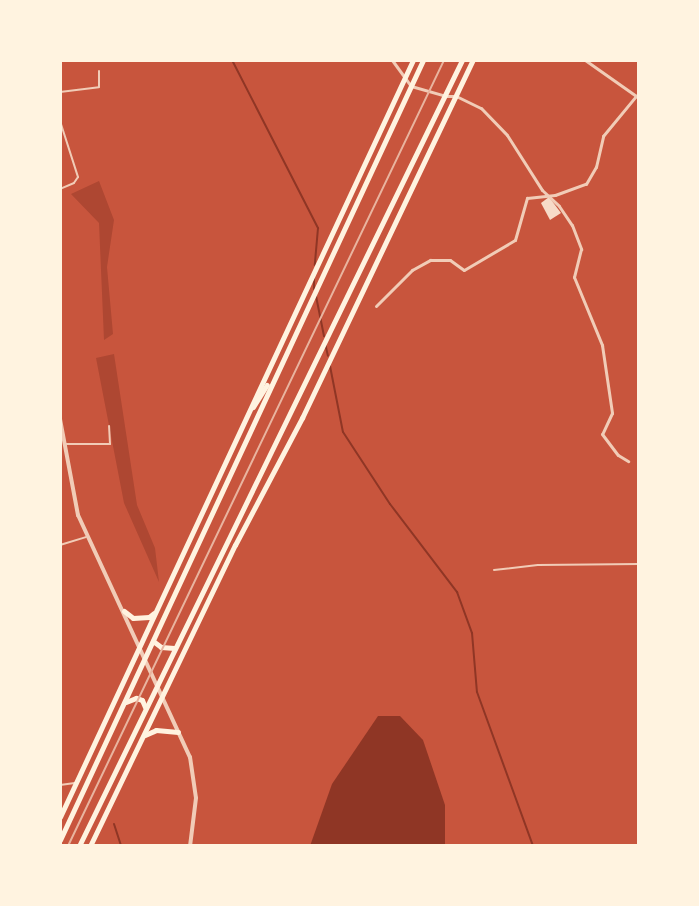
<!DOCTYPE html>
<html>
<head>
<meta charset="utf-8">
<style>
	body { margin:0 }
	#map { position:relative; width:699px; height:906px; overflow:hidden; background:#c8553d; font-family:"PT Sans",sans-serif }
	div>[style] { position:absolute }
	.green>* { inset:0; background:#ae4732 }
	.water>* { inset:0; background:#8f3625 }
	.stream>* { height:2px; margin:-1px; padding:0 1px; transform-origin:1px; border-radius:1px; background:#8f3625 }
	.building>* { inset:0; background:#f7dbc8 }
	.service>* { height:2px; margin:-1px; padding:0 1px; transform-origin:1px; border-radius:1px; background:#f1ccb7 }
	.minor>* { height:3px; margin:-1.5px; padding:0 1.5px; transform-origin:1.5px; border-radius:1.5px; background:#f1ccb7 }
	.tertiary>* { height:4px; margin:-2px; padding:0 2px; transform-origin:2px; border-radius:2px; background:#f1ccb7 }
	.primary>* { height:5px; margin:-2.5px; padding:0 2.5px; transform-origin:2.5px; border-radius:2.5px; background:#fff3e0 }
	.rail>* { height:2px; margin:-1px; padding:0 1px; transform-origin:1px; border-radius:1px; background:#e9b49f }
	span { translate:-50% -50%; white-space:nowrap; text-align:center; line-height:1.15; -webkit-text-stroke:7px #fff3e0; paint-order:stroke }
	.frame { position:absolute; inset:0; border:62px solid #fff3e0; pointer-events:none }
</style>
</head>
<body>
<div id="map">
	<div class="green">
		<i style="clip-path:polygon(99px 181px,114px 220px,107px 267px,113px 334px,104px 340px,99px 223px,71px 194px)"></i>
		<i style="clip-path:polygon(114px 354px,137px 505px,155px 548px,159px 582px,124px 503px,96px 358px)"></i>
	</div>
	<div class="water">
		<i style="clip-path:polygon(378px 716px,400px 716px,423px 740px,445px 805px,445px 846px,310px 846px,332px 784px)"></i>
	</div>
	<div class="stream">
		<i style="left:232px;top:60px;width:189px;rotate:62.9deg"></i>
		<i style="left:318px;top:228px;width:37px;rotate:95deg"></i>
		<i style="left:314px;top:276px;width:13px;rotate:90deg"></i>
		<i style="left:316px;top:296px;width:41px;rotate:78.7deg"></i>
		<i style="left:325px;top:343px;width:13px;rotate:77deg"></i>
		<i style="left:330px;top:366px;width:67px;rotate:78.9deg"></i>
		<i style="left:343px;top:432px;width:86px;rotate:56.9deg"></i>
		<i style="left:390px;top:504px;width:111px;rotate:52.7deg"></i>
		<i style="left:457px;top:592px;width:44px;rotate:69.9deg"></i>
		<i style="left:472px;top:633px;width:59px;rotate:85.2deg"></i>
		<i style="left:477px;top:692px;width:164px;rotate:70deg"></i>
		<i style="left:114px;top:824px;width:23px;rotate:72deg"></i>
	</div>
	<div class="building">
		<i style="clip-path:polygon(549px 197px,561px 213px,550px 220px,541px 203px)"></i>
	</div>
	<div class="service">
		<i style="left:60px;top:92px;width:39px;rotate:-7deg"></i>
		<i style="left:99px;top:87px;width:16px;rotate:-90deg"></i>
		<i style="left:60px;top:121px;width:59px;rotate:72.2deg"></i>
		<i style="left:78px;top:177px;width:7px;rotate:124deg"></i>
		<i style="left:74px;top:183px;width:15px;rotate:157deg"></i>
		<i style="left:65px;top:444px;width:45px"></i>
		<i style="left:110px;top:444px;width:18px;rotate:-93deg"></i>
		<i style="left:60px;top:545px;width:27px;rotate:-17deg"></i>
		<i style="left:494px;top:570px;width:44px;rotate:-6.5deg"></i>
		<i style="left:538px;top:565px;width:101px;rotate:-0.6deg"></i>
		<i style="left:60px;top:785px;width:15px;rotate:-8deg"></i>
	</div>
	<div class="minor">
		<i style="left:392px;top:60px;width:32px;rotate:54deg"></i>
		<i style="left:411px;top:86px;width:35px;rotate:16deg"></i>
		<i style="left:445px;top:96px;width:11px"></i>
		<i style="left:456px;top:96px;width:28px;rotate:26deg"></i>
		<i style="left:481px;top:108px;width:37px;rotate:46deg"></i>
		<i style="left:507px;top:135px;width:65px;rotate:57.5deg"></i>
		<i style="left:542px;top:190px;width:23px;rotate:43deg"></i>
		<i style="left:559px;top:206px;width:23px;rotate:56deg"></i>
		<i style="left:572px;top:225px;width:26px;rotate:69deg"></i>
		<i style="left:581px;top:249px;width:29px;rotate:104deg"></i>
		<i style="left:574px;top:277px;width:74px;rotate:67.6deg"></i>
		<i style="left:602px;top:345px;width:69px;rotate:81.6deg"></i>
		<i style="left:612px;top:413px;width:23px;rotate:115deg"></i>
		<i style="left:602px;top:434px;width:26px;rotate:53deg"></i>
		<i style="left:618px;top:455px;width:12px;rotate:31deg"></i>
		<i style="left:585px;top:60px;width:66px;rotate:35.1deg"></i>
		<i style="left:376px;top:306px;width:51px;rotate:-45deg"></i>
		<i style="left:412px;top:270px;width:21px;rotate:-29deg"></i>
		<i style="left:430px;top:260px;width:20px"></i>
		<i style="left:450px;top:260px;width:17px;rotate:36deg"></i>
		<i style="left:464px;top:270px;width:59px;rotate:-30.5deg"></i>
		<i style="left:515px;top:240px;width:44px;rotate:-74.1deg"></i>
		<i style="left:527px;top:198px;width:28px;rotate:-6deg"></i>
		<i style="left:555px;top:195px;width:33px;rotate:-20deg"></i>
		<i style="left:586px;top:184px;width:20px;rotate:-60deg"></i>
		<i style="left:596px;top:167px;width:32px;rotate:-77deg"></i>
		<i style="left:603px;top:136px;width:52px;rotate:-50.5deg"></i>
	</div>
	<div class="tertiary">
		<i style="left:60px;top:419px;width:98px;rotate:79.4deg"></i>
		<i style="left:78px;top:515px;width:267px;rotate:65.2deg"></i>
		<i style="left:190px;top:757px;width:41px;rotate:81.7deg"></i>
		<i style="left:196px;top:798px;width:48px;rotate:97.1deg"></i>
	</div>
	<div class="primary">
		<i style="left:253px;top:407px;width:26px;rotate:-58deg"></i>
		<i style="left:124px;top:611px;width:11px;rotate:38deg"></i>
		<i style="left:133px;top:618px;width:16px;rotate:-4deg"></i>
		<i style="left:149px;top:617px;width:6px;rotate:-39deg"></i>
		<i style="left:153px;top:641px;width:10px;rotate:37deg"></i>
		<i style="left:161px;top:647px;width:13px;rotate:4deg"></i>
		<i style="left:126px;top:702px;width:11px;rotate:-22deg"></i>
		<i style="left:136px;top:698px;width:6px;rotate:18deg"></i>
		<i style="left:142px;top:700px;width:8px;rotate:67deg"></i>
		<i style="left:145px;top:735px;width:12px;rotate:-24deg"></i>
		<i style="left:156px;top:730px;width:22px;rotate:5deg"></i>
		<i style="left:60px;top:817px;width:835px;rotate:-65deg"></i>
		<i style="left:60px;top:840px;width:860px;rotate:-65.04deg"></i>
		<i style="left:79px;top:846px;width:874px;rotate:-64.02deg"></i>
		<i style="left:90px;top:846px;width:334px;rotate:-64.3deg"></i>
		<i style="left:235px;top:545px;width:144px;rotate:-62.2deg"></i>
		<i style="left:302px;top:418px;width:397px;rotate:-64.5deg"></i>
	</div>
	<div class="rail">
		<i style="left:68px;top:846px;width:871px;rotate:-64.43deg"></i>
	</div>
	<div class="frame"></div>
</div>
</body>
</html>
